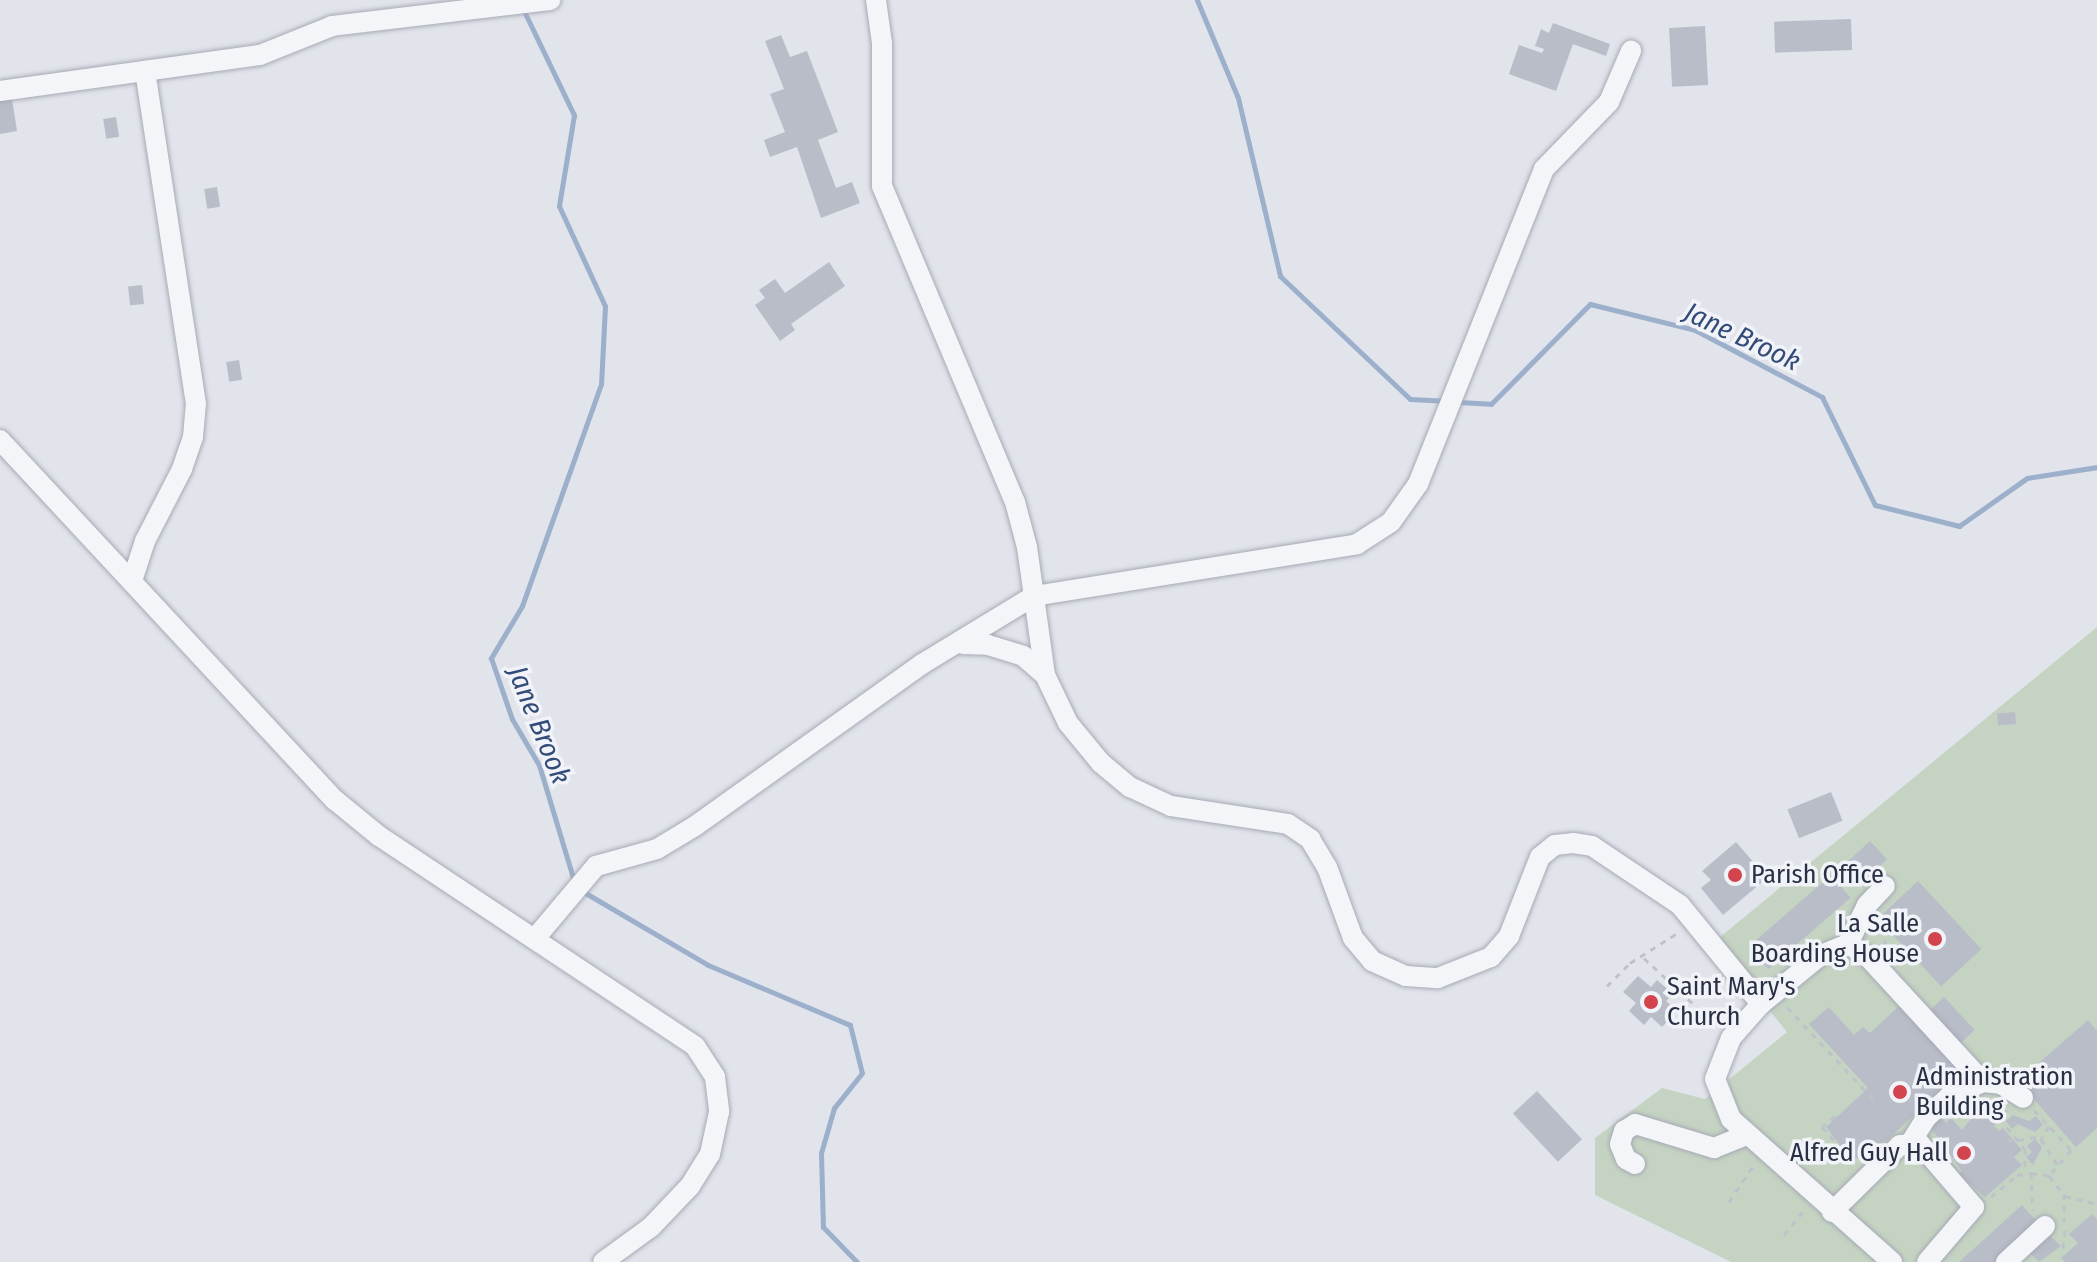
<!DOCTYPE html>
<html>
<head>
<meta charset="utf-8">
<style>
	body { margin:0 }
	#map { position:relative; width:2097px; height:1262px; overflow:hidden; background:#e1e4ea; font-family:"Fira Sans Condensed",sans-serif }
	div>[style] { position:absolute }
	.green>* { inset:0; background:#c5d4c2 }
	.stream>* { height:5px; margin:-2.5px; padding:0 2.5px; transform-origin:2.5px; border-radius:2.5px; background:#9cafcb }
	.building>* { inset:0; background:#b8bdc8; transform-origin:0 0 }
	.path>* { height:3px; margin-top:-1.5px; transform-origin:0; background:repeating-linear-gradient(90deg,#bfc2c9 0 6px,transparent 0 12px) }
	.roads { filter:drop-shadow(0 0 2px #a6aab5) drop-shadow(0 0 2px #a6aab5) }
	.minor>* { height:20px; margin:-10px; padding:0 10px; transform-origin:10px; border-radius:10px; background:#f4f5f8 }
	.dots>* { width:22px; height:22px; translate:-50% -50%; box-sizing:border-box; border:4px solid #f1f3f8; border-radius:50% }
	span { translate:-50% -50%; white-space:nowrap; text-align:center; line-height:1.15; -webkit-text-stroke:7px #f1f3f8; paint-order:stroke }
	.poi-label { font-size:26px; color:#293043 }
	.left { translate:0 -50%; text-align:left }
	.right { translate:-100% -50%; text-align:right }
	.water-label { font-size:28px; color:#324b78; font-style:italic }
</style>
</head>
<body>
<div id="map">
	<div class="green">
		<i style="clip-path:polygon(2097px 627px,2097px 1262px,1731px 1262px,1595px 1195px,1595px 1138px,1662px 1088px,1705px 1099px,1787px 1032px,1714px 942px)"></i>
	</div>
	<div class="stream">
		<i style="left:1197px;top:0;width:106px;rotate:67.3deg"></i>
		<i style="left:1238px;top:98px;width:183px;rotate:76.7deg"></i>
		<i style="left:1280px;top:276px;width:179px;rotate:43.4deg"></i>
		<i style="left:1410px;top:399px;width:34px;rotate:3deg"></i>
		<i style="left:523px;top:9px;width:118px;rotate:64.3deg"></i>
		<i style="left:574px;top:115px;width:92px;rotate:99.4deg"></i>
		<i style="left:559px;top:206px;width:110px;rotate:65.3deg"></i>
		<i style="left:605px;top:306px;width:78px;rotate:92.9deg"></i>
		<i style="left:601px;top:384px;width:236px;rotate:109.6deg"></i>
		<i style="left:522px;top:606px;width:61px;rotate:120.8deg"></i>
		<i style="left:491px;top:658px;width:65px;rotate:71deg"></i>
		<i style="left:512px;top:719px;width:53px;rotate:59.6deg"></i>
		<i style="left:539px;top:765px;width:124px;rotate:73.2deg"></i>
		<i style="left:1458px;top:402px;width:33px;rotate:3deg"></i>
		<i style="left:1491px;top:404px;width:141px;rotate:-45.3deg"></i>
		<i style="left:1590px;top:304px;width:108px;rotate:13.9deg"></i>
		<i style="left:1695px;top:330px;width:144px;rotate:27.8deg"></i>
		<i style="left:1822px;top:397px;width:120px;rotate:63.9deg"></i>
		<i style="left:1875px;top:505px;width:87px;rotate:14deg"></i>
		<i style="left:1959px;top:526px;width:83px;rotate:-35.2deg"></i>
		<i style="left:2027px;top:478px;width:71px;rotate:-8.9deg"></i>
		<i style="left:582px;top:891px;width:146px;rotate:30.4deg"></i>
		<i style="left:708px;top:965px;width:154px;rotate:22.9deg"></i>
		<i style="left:850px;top:1025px;width:49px;rotate:76deg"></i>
		<i style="left:862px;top:1073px;width:45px;rotate:128.7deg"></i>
		<i style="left:834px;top:1108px;width:47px;rotate:106.1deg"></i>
		<i style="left:821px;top:1153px;width:74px;rotate:88.5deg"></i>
		<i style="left:823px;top:1227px;width:49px;rotate:45.8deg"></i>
	</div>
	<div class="building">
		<i style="left:1851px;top:19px;width:31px;height:77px;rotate:88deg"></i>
		<i style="clip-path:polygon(1553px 23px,1610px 44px,1606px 56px,1573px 44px,1556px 91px,1509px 74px,1519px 45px,1542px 53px,1544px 49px,1535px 46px,1541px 29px,1549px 33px)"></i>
		<i style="left:1705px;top:26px;width:59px;height:36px;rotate:87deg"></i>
		<i style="clip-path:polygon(781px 35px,790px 57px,807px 51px,838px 132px,818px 140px,836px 188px,852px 182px,860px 203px,821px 218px,797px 147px,770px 157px,764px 140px,785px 132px,770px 94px,784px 89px,765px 41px)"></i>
		<i style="clip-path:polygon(12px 99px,17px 131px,0 134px,0 101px)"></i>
		<i style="left:116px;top:117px;width:20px;height:13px;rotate:81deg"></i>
		<i style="left:217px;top:187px;width:20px;height:13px;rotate:81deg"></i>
		<i style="clip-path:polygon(829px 262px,845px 286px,791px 324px,795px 330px,780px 341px,755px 305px,765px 298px,759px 290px,775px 279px,785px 293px)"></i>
		<i style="left:142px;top:285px;width:19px;height:14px;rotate:84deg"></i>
		<i style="left:239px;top:360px;width:20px;height:13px;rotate:81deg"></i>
		<i style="left:2015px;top:712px;width:12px;height:18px;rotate:85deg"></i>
		<i style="left:1831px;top:792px;width:31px;height:47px;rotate:68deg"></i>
		<i style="left:1870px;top:841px;width:25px;height:36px;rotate:47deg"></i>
		<i style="clip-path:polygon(1736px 842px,1767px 878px,1723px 915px,1701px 888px,1711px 880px,1702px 871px)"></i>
		<i style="left:1831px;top:875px;width:30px;height:109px;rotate:49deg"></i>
		<i style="left:1918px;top:881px;width:93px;height:55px;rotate:47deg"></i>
		<i style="clip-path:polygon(1638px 976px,1651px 987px,1657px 980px,1673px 994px,1666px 1001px,1677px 1011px,1662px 1027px,1651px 1017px,1644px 1025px,1629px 1011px,1636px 1003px,1623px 992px)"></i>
		<i style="left:1944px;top:997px;width:45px;height:21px;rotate:47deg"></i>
		<i style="clip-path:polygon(1899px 1006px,1960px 1072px,1888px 1139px,1852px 1161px,1826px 1127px,1868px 1088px,1809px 1024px,1829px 1007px,1854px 1035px,1863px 1027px,1870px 1033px)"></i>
		<i style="clip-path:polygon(2088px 1020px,2097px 1031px,2097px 1128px,2076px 1147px,2018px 1081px)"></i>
		<i style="left:1537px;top:1091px;width:66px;height:33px;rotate:47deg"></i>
		<i style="clip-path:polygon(1990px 1105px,2002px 1119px,1994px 1126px,1999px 1131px,2003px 1128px,2022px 1150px,2014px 1157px,2022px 1165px,1985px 1197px,1959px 1174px,1962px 1171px,1930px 1127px,1941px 1117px,1946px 1123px,1951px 1118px,1962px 1130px,1978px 1111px,1981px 1114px)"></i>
		<i style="clip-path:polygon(2013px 1115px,2029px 1121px,2036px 1116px,2043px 1125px,2035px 1132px,2018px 1124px,2012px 1129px,2006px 1121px)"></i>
		<i style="clip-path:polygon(2035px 1139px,2042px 1147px,2033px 1165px,2026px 1157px,2032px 1152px,2027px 1146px)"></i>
		<i style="clip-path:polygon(2022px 1205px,2040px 1225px,1999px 1262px,1959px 1262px)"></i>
		<i style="clip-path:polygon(2092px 1214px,2097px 1219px,2097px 1262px,2065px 1262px,2061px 1258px,2078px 1243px,2069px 1234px)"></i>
		<i style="clip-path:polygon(2048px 1234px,2061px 1246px,2039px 1262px,2030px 1253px)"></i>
	</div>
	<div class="path">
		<i style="left:1884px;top:946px;width:16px;rotate:-76deg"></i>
		<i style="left:1644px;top:958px;width:98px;rotate:42.9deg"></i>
		<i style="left:1607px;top:986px;width:33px;rotate:-45deg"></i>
		<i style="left:1630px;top:963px;width:58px;rotate:-32.3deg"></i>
		<i style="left:1787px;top:1007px;width:126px;rotate:46.9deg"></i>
		<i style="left:2007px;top:1110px;width:11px;rotate:135deg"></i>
		<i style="left:1999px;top:1118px;width:40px;rotate:50deg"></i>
		<i style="left:2025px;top:1149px;width:23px;rotate:90deg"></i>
		<i style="left:2034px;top:1110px;width:54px;rotate:47.2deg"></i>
		<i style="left:2071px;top:1150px;width:34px;rotate:130deg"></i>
		<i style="left:1835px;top:1116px;width:17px;rotate:140deg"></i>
		<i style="left:1822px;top:1127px;width:50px;rotate:47.4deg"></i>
		<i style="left:2049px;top:1126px;width:15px;rotate:122deg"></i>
		<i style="left:2041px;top:1139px;width:31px;rotate:58deg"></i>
		<i style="left:2018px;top:1140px;width:22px;rotate:-10deg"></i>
		<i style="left:2008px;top:1142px;width:9px;rotate:-41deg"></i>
		<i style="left:2031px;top:1173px;width:38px;rotate:87deg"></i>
		<i style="left:2064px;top:1194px;width:28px;rotate:90deg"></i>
		<i style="left:1991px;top:1197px;width:34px;rotate:-40deg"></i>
		<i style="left:2017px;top:1175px;width:14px;rotate:-8deg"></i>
		<i style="left:2031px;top:1173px;width:18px;rotate:9deg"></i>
		<i style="left:2049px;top:1176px;width:26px;rotate:51deg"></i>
		<i style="left:2065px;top:1196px;width:33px;rotate:14deg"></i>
		<i style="left:1729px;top:1202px;width:47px;rotate:-56.3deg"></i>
		<i style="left:1784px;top:1235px;width:32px;rotate:-51deg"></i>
		<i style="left:2063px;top:1248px;width:18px;rotate:-84deg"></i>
	</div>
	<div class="roads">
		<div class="minor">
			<i style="left:876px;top:0;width:43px;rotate:82.1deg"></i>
			<i style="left:882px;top:43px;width:143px;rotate:90deg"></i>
			<i style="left:882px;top:186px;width:343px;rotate:67.2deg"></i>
			<i style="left:1015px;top:502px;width:47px;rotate:75.1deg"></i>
			<i style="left:1027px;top:547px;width:129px;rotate:82deg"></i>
			<i style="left:1045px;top:675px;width:53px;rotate:64.4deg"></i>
			<i style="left:1068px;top:723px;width:52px;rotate:50.5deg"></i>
			<i style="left:1101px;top:763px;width:38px;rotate:40deg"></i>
			<i style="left:1130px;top:787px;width:45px;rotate:24.9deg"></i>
			<i style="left:1171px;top:806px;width:118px;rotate:8.7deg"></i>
			<i style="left:1288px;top:824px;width:27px;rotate:34deg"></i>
			<i style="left:1310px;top:839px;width:33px;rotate:59deg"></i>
			<i style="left:1327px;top:867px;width:76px;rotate:69.9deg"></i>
			<i style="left:1353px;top:938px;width:30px;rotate:50deg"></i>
			<i style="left:1372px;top:961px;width:37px;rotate:24deg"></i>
			<i style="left:1406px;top:976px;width:32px;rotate:4deg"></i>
			<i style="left:1438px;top:978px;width:57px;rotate:-21.6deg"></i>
			<i style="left:1491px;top:957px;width:28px;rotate:-49deg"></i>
			<i style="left:1509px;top:936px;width:85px;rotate:-68.6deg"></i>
			<i style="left:1540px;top:857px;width:19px;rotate:-39deg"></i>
			<i style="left:1555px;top:845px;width:18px;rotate:-6deg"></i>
			<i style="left:1573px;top:843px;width:19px;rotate:9deg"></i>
			<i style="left:1592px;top:846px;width:106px;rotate:33.8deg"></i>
			<i style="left:1680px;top:905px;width:128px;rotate:50.7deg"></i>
			<i style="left:0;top:91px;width:262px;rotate:-7.9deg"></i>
			<i style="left:260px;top:55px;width:78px;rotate:-21.9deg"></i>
			<i style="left:332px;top:26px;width:220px;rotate:-6.8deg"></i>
			<i style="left:0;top:440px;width:492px;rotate:47.1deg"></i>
			<i style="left:335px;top:800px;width:57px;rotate:39.3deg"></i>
			<i style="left:379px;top:836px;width:379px;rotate:33.6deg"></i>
			<i style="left:695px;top:1046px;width:37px;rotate:57deg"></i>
			<i style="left:715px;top:1077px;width:35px;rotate:83deg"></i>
			<i style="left:719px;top:1112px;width:43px;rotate:102.1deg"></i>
			<i style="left:710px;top:1154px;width:38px;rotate:122deg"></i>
			<i style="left:690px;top:1186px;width:57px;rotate:133.6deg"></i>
			<i style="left:651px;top:1227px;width:59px;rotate:143.9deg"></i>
			<i style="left:132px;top:581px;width:42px;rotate:-72deg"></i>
			<i style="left:145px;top:541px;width:81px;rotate:-62.8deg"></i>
			<i style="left:182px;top:469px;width:34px;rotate:-71deg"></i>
			<i style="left:193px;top:437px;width:33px;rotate:-85deg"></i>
			<i style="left:196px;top:404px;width:337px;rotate:-98.7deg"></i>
			<i style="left:963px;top:644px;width:25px;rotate:2deg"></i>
			<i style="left:988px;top:645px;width:37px;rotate:17deg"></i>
			<i style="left:1023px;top:656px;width:29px;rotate:41deg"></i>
			<i style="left:537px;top:936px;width:92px;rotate:-49.9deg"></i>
			<i style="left:596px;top:866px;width:63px;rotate:-15.6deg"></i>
			<i style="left:657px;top:849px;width:44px;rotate:-31.2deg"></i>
			<i style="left:695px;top:826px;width:279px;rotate:-35.5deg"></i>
			<i style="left:922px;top:664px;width:131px;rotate:-31.3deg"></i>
			<i style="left:1034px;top:596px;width:327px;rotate:-9.1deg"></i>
			<i style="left:1357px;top:544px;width:40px;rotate:-32.9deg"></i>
			<i style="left:1391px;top:522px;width:47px;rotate:-54.6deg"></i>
			<i style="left:1418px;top:484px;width:339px;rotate:-68.2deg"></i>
			<i style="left:1544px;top:169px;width:93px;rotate:-45.9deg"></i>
			<i style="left:1609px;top:102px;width:56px;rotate:-66.7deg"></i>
			<i style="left:1848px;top:944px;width:43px;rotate:-64deg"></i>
			<i style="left:1867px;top:905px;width:26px;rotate:-47deg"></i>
			<i style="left:1911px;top:1142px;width:28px;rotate:-58deg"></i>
			<i style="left:1926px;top:1118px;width:33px;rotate:-43deg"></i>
			<i style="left:1950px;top:1096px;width:36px;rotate:-23deg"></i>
			<i style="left:1635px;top:1164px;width:10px;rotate:-151deg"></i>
			<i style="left:1626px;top:1159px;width:16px;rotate:-112deg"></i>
			<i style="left:1620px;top:1144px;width:14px;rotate:-73deg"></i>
			<i style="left:1624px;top:1131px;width:13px;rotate:-32deg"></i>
			<i style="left:1635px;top:1124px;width:83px;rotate:16.9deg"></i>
			<i style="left:1714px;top:1148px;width:35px;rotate:-22deg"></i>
			<i style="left:1832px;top:1212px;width:95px;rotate:-44.6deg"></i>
			<i style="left:1900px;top:1145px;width:20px;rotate:-3deg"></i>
			<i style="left:1920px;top:1144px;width:83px;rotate:49.4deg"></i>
			<i style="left:1974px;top:1207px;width:72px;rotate:130.5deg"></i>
			<i style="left:1892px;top:1262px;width:215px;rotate:-138.4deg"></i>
			<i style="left:1731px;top:1119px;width:43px;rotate:-111.8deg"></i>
			<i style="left:1715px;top:1079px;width:44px;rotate:-68.7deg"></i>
			<i style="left:1731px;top:1038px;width:45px;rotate:-48.6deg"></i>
			<i style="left:1761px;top:1004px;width:77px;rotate:-39.2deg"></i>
			<i style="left:1821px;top:955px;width:29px;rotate:-22deg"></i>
			<i style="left:1848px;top:944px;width:22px;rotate:32deg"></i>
			<i style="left:1867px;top:956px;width:171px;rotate:47.4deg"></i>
			<i style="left:1983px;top:1082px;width:18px;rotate:6deg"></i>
			<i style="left:2001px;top:1084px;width:26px;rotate:32deg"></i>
			<i style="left:2006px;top:1262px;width:53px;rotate:-42.7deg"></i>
		</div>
	</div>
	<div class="dots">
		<i style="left:1735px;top:875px;background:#d2444e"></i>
		<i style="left:1935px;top:939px;background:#d2444e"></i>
		<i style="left:1651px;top:1002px;background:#d2444e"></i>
		<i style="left:1900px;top:1092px;background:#d2444e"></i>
		<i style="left:1964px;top:1153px;background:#d2444e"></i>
	</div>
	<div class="poi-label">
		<span class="left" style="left:1751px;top:875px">Parish Office</span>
		<span class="right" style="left:1919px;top:939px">La Salle<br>Boarding House</span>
		<span class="left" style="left:1667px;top:1002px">Saint Mary's<br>Church</span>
		<span class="left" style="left:1916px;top:1092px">Administration<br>Building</span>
		<span class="right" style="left:1948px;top:1153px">Alfred Guy Hall</span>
	</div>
	<div class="water-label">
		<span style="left:1742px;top:337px;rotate:25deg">Jane Brook</span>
		<span style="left:539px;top:725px;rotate:68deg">Jane Brook</span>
	</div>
</div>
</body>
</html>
